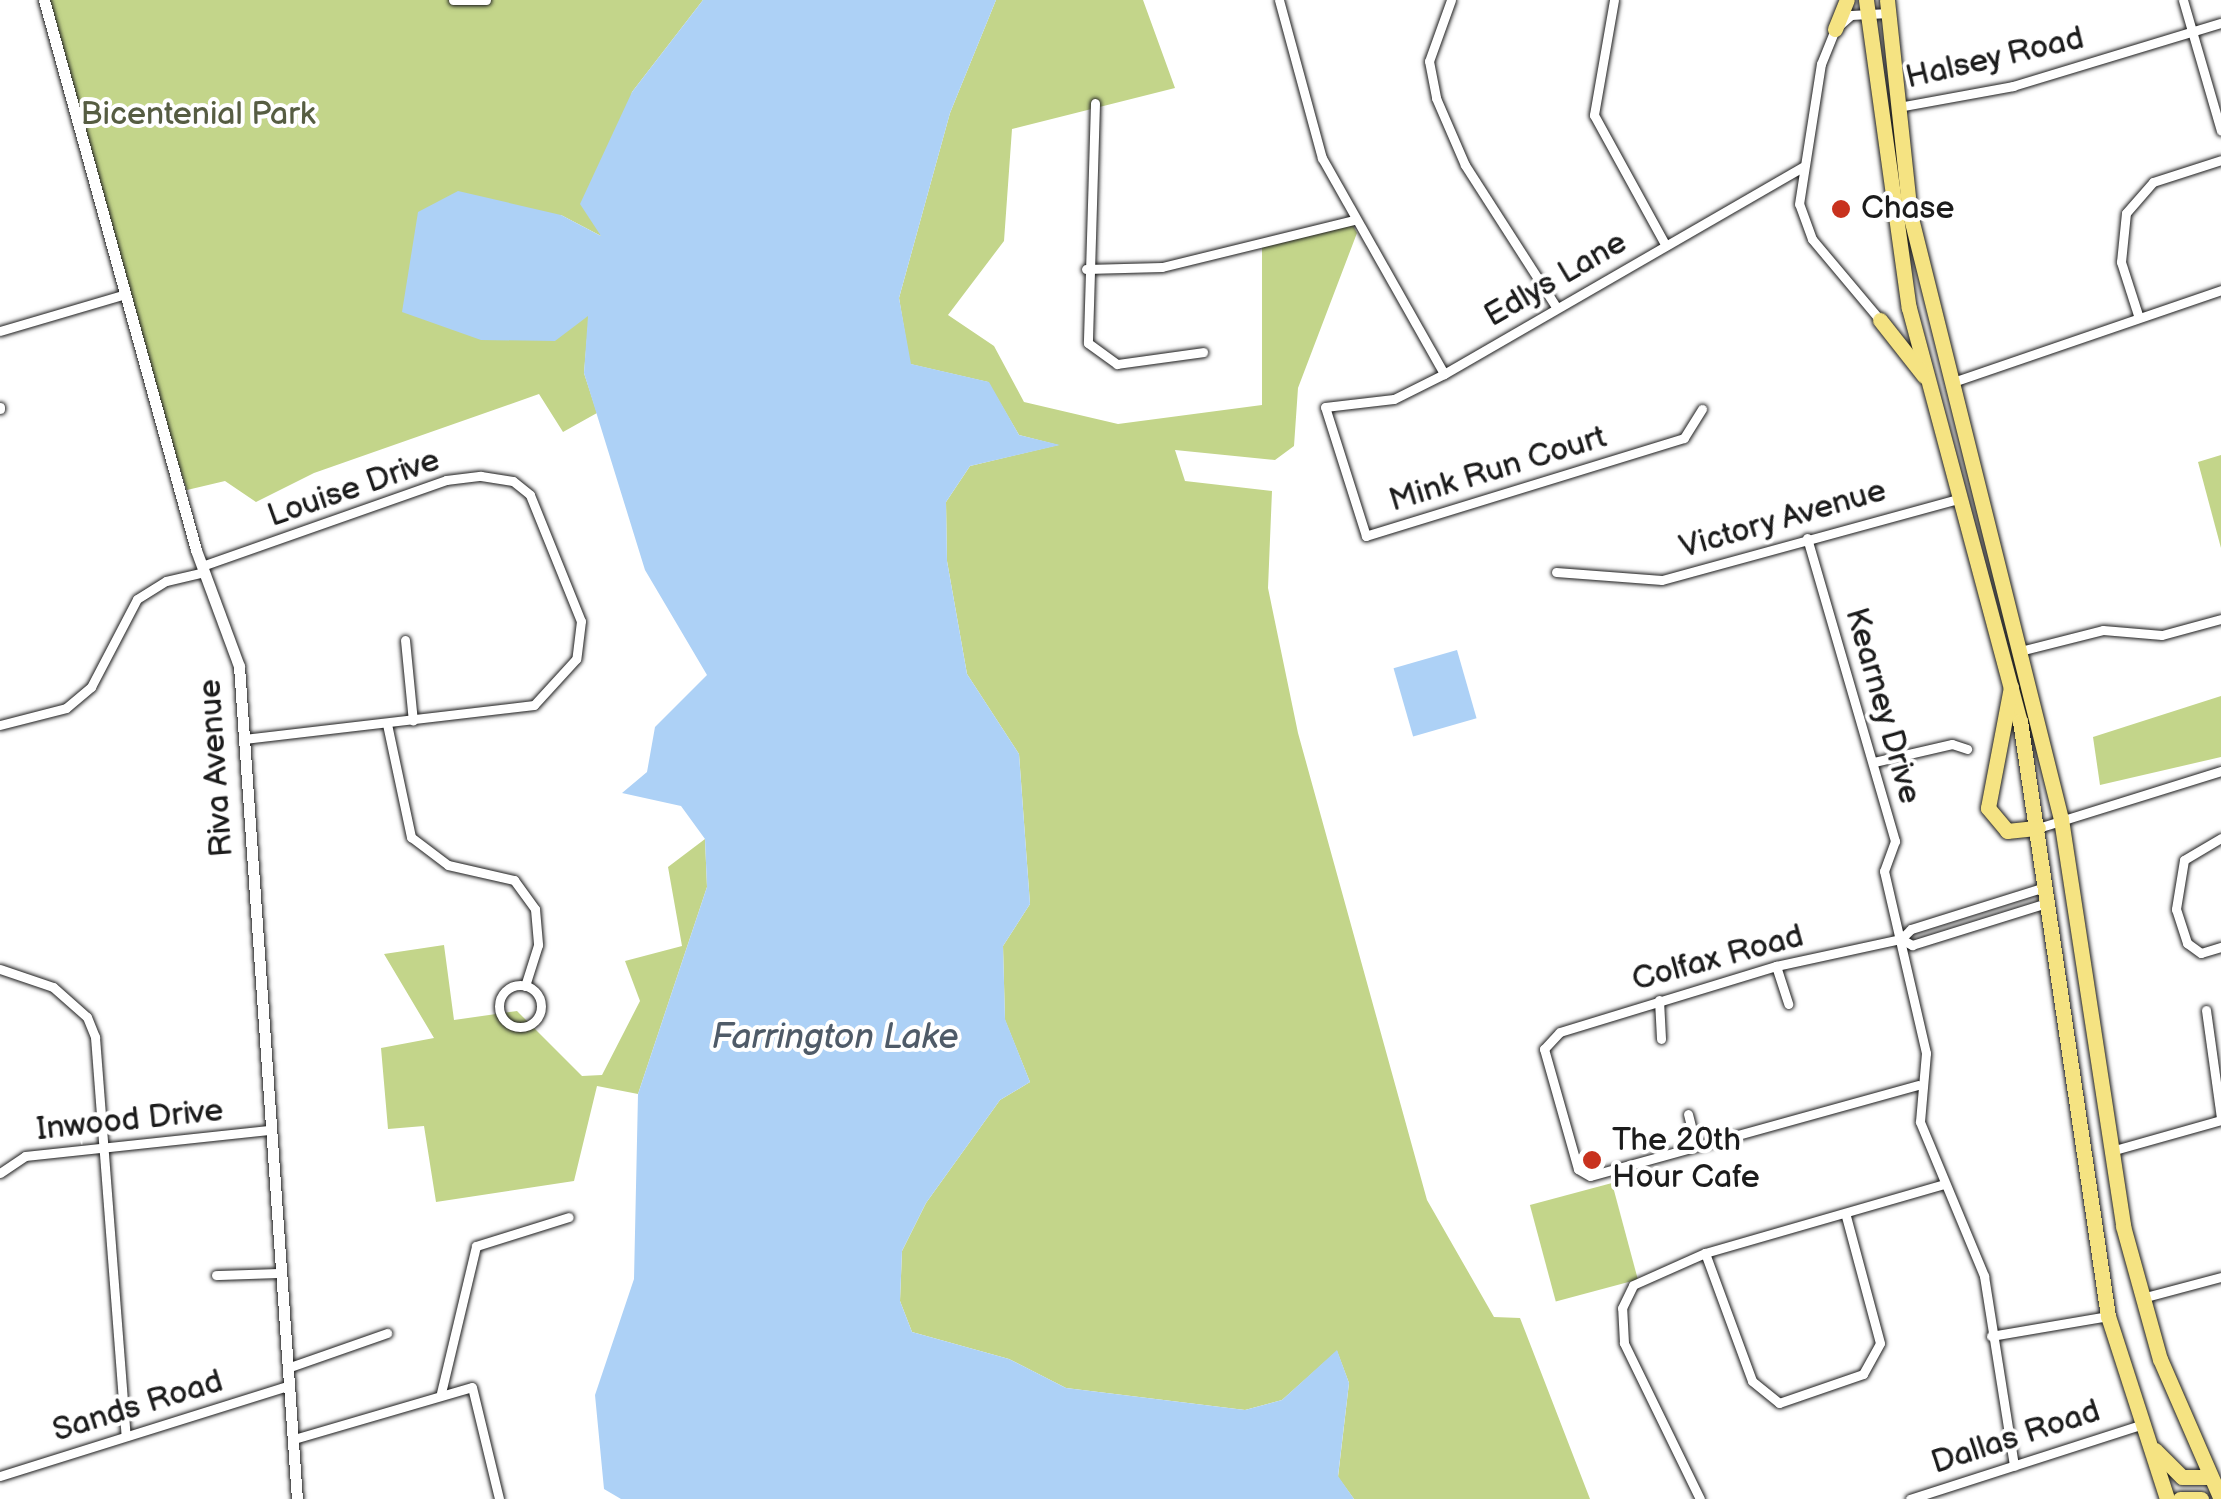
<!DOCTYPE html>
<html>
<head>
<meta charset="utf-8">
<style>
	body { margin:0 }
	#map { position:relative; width:2221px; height:1499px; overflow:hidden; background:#fff; font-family:"Balsamiq Sans",sans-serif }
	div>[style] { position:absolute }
	.green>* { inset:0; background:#c3d58a; transform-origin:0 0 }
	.water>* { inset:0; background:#add1f6; transform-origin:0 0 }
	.roads { filter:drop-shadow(0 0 2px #1c1c1c) drop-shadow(0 0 2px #1c1c1c) }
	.minor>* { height:9px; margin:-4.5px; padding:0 4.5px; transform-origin:4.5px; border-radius:4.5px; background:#fff }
	.minor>.ring { margin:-4.5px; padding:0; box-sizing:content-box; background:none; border:9px solid #fff; border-radius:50% }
	.tertiary>* { height:11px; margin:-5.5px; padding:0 5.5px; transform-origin:5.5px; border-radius:5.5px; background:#fff }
	.trunk>* { height:15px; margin:-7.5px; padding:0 7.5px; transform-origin:7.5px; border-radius:7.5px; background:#f5e382 }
	.dots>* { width:28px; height:28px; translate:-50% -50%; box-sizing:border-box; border:5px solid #fff; border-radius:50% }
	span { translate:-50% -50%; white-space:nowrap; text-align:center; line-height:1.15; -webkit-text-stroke:8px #fff; paint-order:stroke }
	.street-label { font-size:32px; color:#1c1c1c }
	.park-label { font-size:32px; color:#565d42 }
	.poi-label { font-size:32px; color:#1c1c1c }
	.left { translate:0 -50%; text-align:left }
	.water-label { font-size:35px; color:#4f5b68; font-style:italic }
</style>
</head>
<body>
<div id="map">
	<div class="green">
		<i style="clip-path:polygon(50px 0,703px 0,632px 92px,603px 237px,561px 215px,589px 315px,584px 373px,597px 413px,563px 432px,539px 394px,314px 473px,256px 502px,225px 481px,187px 490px,122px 294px)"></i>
		<i style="clip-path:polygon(996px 0,1143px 0,1175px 88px,1012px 129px,1004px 241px,948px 315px,994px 346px,1024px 402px,1118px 424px,1262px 405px,1262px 243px,1350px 220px,1357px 233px,1298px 388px,1294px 446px,1275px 460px,1175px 450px,1185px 481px,1272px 491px,1268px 588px,1298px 733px,1427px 1200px,1494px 1317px,1520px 1318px,1590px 1499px,1354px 1499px,1338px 1477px,1349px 1383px,1337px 1351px,1282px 1400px,1245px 1410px,1066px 1388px,1009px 1359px,912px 1332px,900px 1301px,902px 1251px,926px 1203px,1000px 1100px,1030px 1082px,1005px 1020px,1003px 946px,1030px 904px,1019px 754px,967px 674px,947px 561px,946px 502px,970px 466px,1058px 445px,1019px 435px,988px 382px,910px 364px,899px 298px,950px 113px)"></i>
		<i style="clip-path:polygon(2221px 455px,2221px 548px,2198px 462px)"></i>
		<i style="clip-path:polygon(2221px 696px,2221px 757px,2100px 785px,2093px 737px)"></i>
		<i style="clip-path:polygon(705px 839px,707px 887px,638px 1094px,597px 1086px,574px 1181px,436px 1202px,424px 1126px,388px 1129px,381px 1048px,434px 1038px,384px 954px,444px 945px,454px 1020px,517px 1011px,582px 1076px,602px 1075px,640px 1001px,625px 961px,682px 946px,668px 867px)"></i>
		<i style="left:1612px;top:1183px;width:100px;height:85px;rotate:75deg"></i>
	</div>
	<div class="water">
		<i style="clip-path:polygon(703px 0,996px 0,950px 113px,899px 298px,911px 364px,989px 382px,1019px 435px,1060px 445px,970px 466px,946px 502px,947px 561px,967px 674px,1019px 754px,1030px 904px,1003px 946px,1005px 1019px,1030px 1082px,1000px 1100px,926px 1203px,902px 1251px,900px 1301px,912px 1332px,1009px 1359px,1066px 1388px,1245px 1410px,1282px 1400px,1337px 1350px,1349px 1383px,1338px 1476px,1354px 1499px,621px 1499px,604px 1489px,595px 1395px,634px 1279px,638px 1094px,707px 887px,705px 839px,681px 806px,622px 793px,647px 772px,655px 727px,707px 675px,645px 570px,584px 373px,588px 316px,555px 341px,481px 340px,402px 312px,418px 212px,458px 191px,561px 215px,601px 236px,580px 204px,632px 92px)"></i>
		<i style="left:1457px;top:650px;width:71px;height:66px;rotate:74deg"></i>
	</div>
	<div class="roads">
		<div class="minor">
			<i style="left:453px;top:0;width:33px"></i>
			<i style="left:1279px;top:0;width:164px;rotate:74.8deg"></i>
			<i style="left:1322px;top:158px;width:248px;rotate:60.5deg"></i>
			<i style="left:1451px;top:0;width:65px;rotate:109.8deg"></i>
			<i style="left:1429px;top:61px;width:38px;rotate:79deg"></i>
			<i style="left:1436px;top:98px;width:73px;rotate:66.6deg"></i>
			<i style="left:1465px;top:165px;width:169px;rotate:57.3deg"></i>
			<i style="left:1614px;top:0;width:117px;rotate:99.9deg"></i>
			<i style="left:1594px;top:115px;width:149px;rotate:61.2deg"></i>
			<i style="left:2183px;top:0;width:136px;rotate:73.8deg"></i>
			<i style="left:1095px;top:103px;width:240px;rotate:91.7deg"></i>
			<i style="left:1088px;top:343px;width:36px;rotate:36deg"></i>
			<i style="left:1117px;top:364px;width:87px;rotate:-7.9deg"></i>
			<i style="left:1898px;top:107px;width:117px;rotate:-10.3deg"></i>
			<i style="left:2013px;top:86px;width:217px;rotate:-16.9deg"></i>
			<i style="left:1086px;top:269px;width:76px;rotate:-1.5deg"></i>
			<i style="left:1162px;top:267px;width:197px;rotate:-13.8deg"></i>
			<i style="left:2138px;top:315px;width:56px;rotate:-107.8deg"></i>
			<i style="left:2121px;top:262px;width:49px;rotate:-84.2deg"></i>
			<i style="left:2126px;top:213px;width:41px;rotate:-48.9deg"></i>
			<i style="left:2153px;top:182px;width:71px;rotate:-17.9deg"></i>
			<i style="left:1880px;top:320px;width:106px;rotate:-130deg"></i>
			<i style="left:1812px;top:239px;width:37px;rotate:-110deg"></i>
			<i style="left:1799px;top:204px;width:142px;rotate:-81.1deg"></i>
			<i style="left:1821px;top:64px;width:38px;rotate:-68deg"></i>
			<i style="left:1835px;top:29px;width:21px;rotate:-41deg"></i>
			<i style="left:1851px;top:15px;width:37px;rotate:-3deg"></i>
			<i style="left:0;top:331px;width:131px;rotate:-16.4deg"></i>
			<i style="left:1950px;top:383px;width:287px;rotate:-18.9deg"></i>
			<i style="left:0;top:407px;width:2px;rotate:90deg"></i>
			<i style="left:1702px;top:409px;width:34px;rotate:122deg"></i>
			<i style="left:1684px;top:438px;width:333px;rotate:162.9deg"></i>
			<i style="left:1366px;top:536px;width:135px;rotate:-107.6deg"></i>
			<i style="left:1325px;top:407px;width:69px;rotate:-6.6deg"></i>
			<i style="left:1394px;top:399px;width:56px;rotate:-26.6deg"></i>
			<i style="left:1444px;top:374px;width:414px;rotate:-30deg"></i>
			<i style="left:1807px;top:538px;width:316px;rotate:73.8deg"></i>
			<i style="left:1895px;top:841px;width:32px;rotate:110deg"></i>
			<i style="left:1884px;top:871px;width:187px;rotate:77deg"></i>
			<i style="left:1926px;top:1053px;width:69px;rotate:95deg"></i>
			<i style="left:1920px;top:1122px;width:167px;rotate:67.4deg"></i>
			<i style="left:1984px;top:1276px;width:192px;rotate:81deg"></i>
			<i style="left:202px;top:566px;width:259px;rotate:-19.4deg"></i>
			<i style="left:446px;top:480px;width:35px;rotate:-7deg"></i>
			<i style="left:481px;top:476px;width:32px;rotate:9deg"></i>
			<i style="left:513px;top:481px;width:22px;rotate:39deg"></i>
			<i style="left:530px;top:495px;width:136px;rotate:68deg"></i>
			<i style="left:581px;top:621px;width:38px;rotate:97deg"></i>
			<i style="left:576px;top:659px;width:62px;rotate:132.4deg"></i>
			<i style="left:534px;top:705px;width:292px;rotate:173.3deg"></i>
			<i style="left:1556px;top:572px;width:106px;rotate:4.3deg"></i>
			<i style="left:1662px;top:580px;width:310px;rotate:-15.3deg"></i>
			<i style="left:405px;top:640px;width:81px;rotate:84.4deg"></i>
			<i style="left:2024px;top:650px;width:81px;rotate:-14.2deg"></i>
			<i style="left:2103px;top:630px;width:59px;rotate:4.8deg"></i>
			<i style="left:2162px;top:635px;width:61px;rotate:-15.2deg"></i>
			<i style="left:387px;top:724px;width:116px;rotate:78deg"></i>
			<i style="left:411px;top:837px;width:46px;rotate:37.1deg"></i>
			<i style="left:448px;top:865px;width:68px;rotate:12.8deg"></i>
			<i style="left:514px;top:880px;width:36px;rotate:54deg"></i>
			<i style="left:535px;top:909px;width:36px;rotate:85deg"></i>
			<i style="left:538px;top:945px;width:43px;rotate:107.6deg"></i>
			<i style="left:0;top:725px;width:68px;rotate:-14.4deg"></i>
			<i style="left:66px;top:708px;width:33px;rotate:-40deg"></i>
			<i style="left:91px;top:687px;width:99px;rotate:-62.4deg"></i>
			<i style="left:137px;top:599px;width:34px;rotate:-32deg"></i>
			<i style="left:166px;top:581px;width:39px;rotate:-13deg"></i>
			<i style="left:1874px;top:762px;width:80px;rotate:-13deg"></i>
			<i style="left:1952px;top:744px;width:16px;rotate:18deg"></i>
			<i style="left:2038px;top:828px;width:192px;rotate:-17.3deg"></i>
			<i style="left:2221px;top:838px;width:43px;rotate:149.3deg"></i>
			<i style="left:2184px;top:860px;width:50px;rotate:99.3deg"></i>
			<i style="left:2176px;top:909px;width:36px;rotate:72deg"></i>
			<i style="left:2187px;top:943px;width:17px;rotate:36deg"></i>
			<i style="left:2201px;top:953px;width:21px;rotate:-17deg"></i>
			<i style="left:1901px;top:939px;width:14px;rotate:-45deg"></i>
			<i style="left:1911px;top:929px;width:140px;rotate:-17.4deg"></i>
			<i style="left:1776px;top:966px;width:40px;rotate:72deg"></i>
			<i style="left:0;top:969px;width:56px;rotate:18.8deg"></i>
			<i style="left:53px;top:987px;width:45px;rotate:41.4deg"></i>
			<i style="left:87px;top:1017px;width:22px;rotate:68deg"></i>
			<i style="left:95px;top:1037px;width:400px;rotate:85.6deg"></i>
			<i class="ring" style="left:499px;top:985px;width:33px;height:33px"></i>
			<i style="left:1659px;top:1000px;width:39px;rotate:87deg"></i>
			<i style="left:2206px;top:1010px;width:109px;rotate:82.1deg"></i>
			<i style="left:1918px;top:1085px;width:340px;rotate:164.5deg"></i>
			<i style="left:1590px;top:1176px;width:14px;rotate:-150deg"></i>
			<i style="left:1578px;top:1169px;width:125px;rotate:-105.8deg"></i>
			<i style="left:1544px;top:1049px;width:23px;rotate:-47deg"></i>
			<i style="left:1560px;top:1032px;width:226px;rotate:-17deg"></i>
			<i style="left:1776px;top:966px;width:128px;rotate:-12.2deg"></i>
			<i style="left:1901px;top:939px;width:13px;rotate:29deg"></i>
			<i style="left:1912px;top:945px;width:141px;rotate:-17.3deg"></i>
			<i style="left:1688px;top:1114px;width:33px;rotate:76deg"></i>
			<i style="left:2111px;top:1151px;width:114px;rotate:-15.7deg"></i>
			<i style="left:0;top:1173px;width:30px;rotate:-34deg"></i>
			<i style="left:25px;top:1156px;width:245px;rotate:-6.1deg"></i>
			<i style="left:1705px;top:1253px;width:136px;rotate:69.8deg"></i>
			<i style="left:1752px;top:1381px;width:35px;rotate:39deg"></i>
			<i style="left:1779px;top:1403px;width:89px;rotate:-19deg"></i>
			<i style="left:1863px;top:1374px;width:35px;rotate:-61deg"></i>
			<i style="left:1880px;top:1343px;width:131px;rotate:-105deg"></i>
			<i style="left:216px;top:1275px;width:65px;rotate:-1.8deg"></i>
			<i style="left:2142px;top:1298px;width:82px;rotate:-14.9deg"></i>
			<i style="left:1991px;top:1336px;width:119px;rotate:-9.7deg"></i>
			<i style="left:290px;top:1367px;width:103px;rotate:-19.3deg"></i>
			<i style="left:441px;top:1393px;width:151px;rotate:-76.6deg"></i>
			<i style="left:476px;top:1246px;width:97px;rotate:-17.3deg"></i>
			<i style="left:294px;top:1439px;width:185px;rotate:-16.3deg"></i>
			<i style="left:472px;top:1387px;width:115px;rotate:76.4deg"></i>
			<i style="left:0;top:1476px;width:304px;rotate:-17.4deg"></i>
			<i style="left:1700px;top:1499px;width:174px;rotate:-116deg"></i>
			<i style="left:1624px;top:1343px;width:35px;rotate:-93deg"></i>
			<i style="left:1622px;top:1308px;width:25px;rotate:-64deg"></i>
			<i style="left:1633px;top:1285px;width:79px;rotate:-24deg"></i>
			<i style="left:1705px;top:1253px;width:249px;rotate:-16.1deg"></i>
			<i style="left:1910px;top:1499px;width:239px;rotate:-17.8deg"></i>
		</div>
		<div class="tertiary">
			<i style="left:44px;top:0;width:571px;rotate:74.55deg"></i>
			<i style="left:196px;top:550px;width:124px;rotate:69.7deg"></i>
			<i style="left:239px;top:666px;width:835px;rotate:86.02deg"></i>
		</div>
		<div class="trunk">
			<i style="left:1866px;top:0;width:311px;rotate:82.1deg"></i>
			<i style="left:1909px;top:308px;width:428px;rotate:75deg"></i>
			<i style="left:2020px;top:721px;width:601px;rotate:81.59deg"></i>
			<i style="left:2108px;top:1316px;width:192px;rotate:72.1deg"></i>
			<i style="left:1887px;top:0;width:215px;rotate:83.9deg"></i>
			<i style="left:1910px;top:214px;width:624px;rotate:75.99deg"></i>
			<i style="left:2061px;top:819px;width:412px;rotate:81.3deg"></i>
			<i style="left:2123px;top:1226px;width:138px;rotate:74.5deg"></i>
			<i style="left:2160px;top:1359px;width:153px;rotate:66.5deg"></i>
			<i style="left:1835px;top:29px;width:31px;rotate:-68deg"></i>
			<i style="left:1880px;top:320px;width:71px;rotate:51.8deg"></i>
			<i style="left:2011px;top:687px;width:123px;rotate:100.8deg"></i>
			<i style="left:1988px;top:808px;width:30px;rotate:50deg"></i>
			<i style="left:2007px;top:831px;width:31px;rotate:-6deg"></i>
			<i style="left:2155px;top:1450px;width:38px;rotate:45deg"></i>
			<i style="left:2182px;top:1477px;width:28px"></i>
			<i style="left:2180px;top:1499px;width:21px"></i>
		</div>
	</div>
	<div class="dots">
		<i style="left:1841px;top:209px;background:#c8321e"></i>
		<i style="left:1592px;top:1160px;background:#c8321e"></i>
	</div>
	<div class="street-label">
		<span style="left:1995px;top:59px;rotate:-13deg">Halsey Road</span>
		<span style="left:1556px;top:280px;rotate:-30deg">Edlys Lane</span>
		<span style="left:1498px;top:470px;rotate:-17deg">Mink Run Court</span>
		<span style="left:354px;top:489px;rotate:-19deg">Louise Drive</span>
		<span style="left:1783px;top:520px;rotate:-16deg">Victory Avenue</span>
		<span style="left:1882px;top:706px;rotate:74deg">Kearney Drive</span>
		<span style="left:217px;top:768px;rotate:-94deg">Riva Avenue</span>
		<span style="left:1718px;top:959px;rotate:-15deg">Colfax Road</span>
		<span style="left:130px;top:1121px;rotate:-6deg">Inwood Drive</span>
		<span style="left:138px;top:1407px;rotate:-17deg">Sands Road</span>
		<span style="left:2016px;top:1438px;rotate:-18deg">Dallas Road</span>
	</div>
	<div class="park-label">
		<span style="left:198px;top:115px">Bicentenial Park</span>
	</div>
	<div class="poi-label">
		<span class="left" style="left:1861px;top:209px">Chase</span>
		<span class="left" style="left:1612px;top:1160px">The 20th<br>Hour Cafe</span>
	</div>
	<div class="water-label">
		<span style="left:835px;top:1038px">Farrington Lake</span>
	</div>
</div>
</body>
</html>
